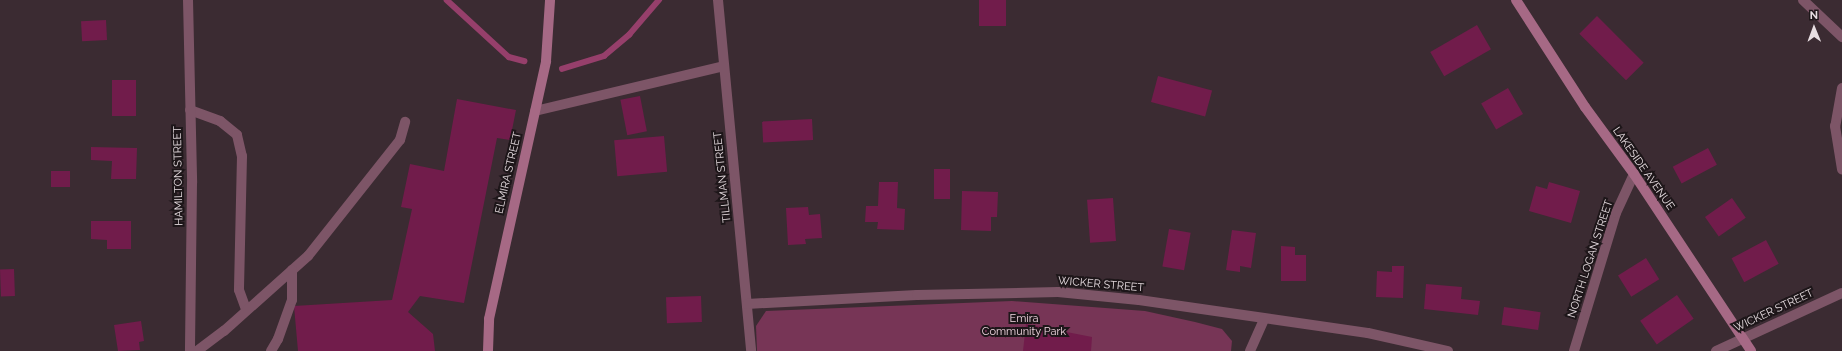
<!DOCTYPE html>
<html>
<head>
<meta charset="utf-8">
<style>
	body { margin:0 }
	#map { position:relative; width:1842px; height:351px; overflow:hidden; background:#3b2b32; font-family:Raleway,sans-serif }
	div>[style] { position:absolute }
	.green>* { inset:0; background:#773556 }
	.stream>* { height:5.5px; margin:-2.75px; padding:0 2.75px; transform-origin:2.75px; border-radius:2.75px; background:#963f6b }
	.building>* { inset:0; background:#711c4b; transform-origin:0 0 }
	.lane>* { height:10px; margin:-5px; padding:0 5px; transform-origin:5px; border-radius:5px; background:#7d5567 }
	.street>* { height:10px; margin:-5px; padding:0 5px; transform-origin:5px; border-radius:5px; background:#7d5567 }
	.secondary>* { height:10px; margin:-5px; padding:0 5px; transform-origin:5px; border-radius:5px; background:#a66985 }
	span { translate:-50% -50%; white-space:nowrap; text-align:center; line-height:1.15; -webkit-text-stroke:4px #1d1619; paint-order:stroke }
	.street-label { font-size:11px; color:#e7dde1 }
	.park-label { font-size:11px; color:#f1d7e1 }
	.north { position:absolute; left:1794px; top:8px; width:40px; height:40px; -webkit-text-stroke:3px #1d1619; paint-order:stroke; rotate:359deg; font-size:11px; font-weight:700; line-height:16px; text-align:center; color:#e7dde1 }
	.north::after { content:''; display:block; margin:auto; width:14px; height:18px; background:#e7dde1; clip-path:polygon(50% 0,100% 100%,50% 72%,0 100%) }
</style>
</head>
<body>
<div id="map">
	<div class="green">
		<i style="clip-path:polygon(1012px 301px,1145px 311px,1195px 322px,1222px 329px,1232px 341px,1231px 351px,757px 351px,756px 326px,766px 311px)"></i>
	</div>
	<div class="stream">
		<i style="left:447px;top:0;width:84px;rotate:42.6deg"></i>
		<i style="left:509px;top:57px;width:16px;rotate:15deg"></i>
		<i style="left:562px;top:69px;width:44px;rotate:-17.2deg"></i>
		<i style="left:604px;top:56px;width:33px;rotate:-40deg"></i>
		<i style="left:629px;top:35px;width:46px;rotate:-49.4deg"></i>
	</div>
	<div class="building">
		<i style="left:979px;top:0;width:27px;height:26px"></i>
		<i style="left:1597px;top:16px;width:66px;height:25px;rotate:45deg"></i>
		<i style="left:106px;top:20px;width:20px;height:25px;rotate:87deg"></i>
		<i style="left:1477px;top:25px;width:28px;height:54px;rotate:60deg"></i>
		<i style="left:1158px;top:76px;width:56px;height:27px;rotate:15deg"></i>
		<i style="left:112px;top:80px;width:24px;height:36px"></i>
		<i style="left:1508px;top:88px;width:30px;height:31px;rotate:60deg"></i>
		<i style="left:640px;top:96px;width:36px;height:20px;rotate:79deg"></i>
		<i style="clip-path:polygon(457px 99px,516px 110px,510px 140px,497px 138px,464px 303px,420px 296px,408px 312px,433px 334px,435px 351px,298px 351px,294px 306px,392px 300px,412px 209px,401px 207px,410px 164px,444px 171px)"></i>
		<i style="left:812px;top:119px;width:21px;height:50px;rotate:87deg"></i>
		<i style="left:664px;top:136px;width:36px;height:50px;rotate:85deg"></i>
		<i style="clip-path:polygon(91px 147px,137px 148px,136px 179px,111px 179px,112px 161px,91px 160px)"></i>
		<i style="left:1708px;top:148px;width:19px;height:40px;rotate:62deg"></i>
		<i style="left:934px;top:169px;width:16px;height:30px"></i>
		<i style="left:51px;top:171px;width:19px;height:16px"></i>
		<i style="clip-path:polygon(879px 182px,898px 182px,897px 208px,905px 209px,904px 230px,877px 229px,878px 222px,865px 222px,866px 206px,878px 206px)"></i>
		<i style="clip-path:polygon(1549px 182px,1580px 191px,1571px 223px,1529px 211px,1536px 186px,1547px 189px)"></i>
		<i style="clip-path:polygon(962px 191px,998px 192px,997px 217px,991px 217px,991px 231px,961px 230px)"></i>
		<i style="left:1113px;top:198px;width:43px;height:26px;rotate:86deg"></i>
		<i style="left:1732px;top:198px;width:24px;height:33px;rotate:55deg"></i>
		<i style="clip-path:polygon(808px 207px,809px 215px,820px 214px,822px 238px,805px 239px,806px 244px,788px 245px,786px 208px)"></i>
		<i style="clip-path:polygon(91px 221px,131px 221px,131px 249px,107px 249px,107px 240px,91px 239px)"></i>
		<i style="left:1169px;top:229px;width:22px;height:38px;rotate:10deg"></i>
		<i style="clip-path:polygon(1232px 230px,1256px 233px,1251px 268px,1240px 266px,1240px 272px,1226px 270px)"></i>
		<i style="left:1766px;top:240px;width:27px;height:39px;rotate:62deg"></i>
		<i style="clip-path:polygon(1281px 246px,1295px 247px,1295px 255px,1306px 255px,1306px 281px,1281px 281px)"></i>
		<i style="left:1646px;top:258px;width:25px;height:33px;rotate:58deg"></i>
		<i style="clip-path:polygon(1392px 266px,1404px 266px,1403px 298px,1376px 297px,1377px 271px,1392px 272px)"></i>
		<i style="left:14px;top:269px;width:27px;height:14px;rotate:88deg"></i>
		<i style="clip-path:polygon(1426px 284px,1462px 287px,1461px 299px,1480px 301px,1478px 315px,1424px 309px)"></i>
		<i style="left:1677px;top:295px;width:29px;height:45px;rotate:55deg"></i>
		<i style="left:701px;top:296px;width:26px;height:35px;rotate:88deg"></i>
		<i style="left:1504px;top:307px;width:37px;height:18px;rotate:8deg"></i>
		<i style="clip-path:polygon(141px 321px,144px 341px,139px 342px,140px 350px,118px 351px,114px 325px)"></i>
		<i style="clip-path:polygon(1026px 324px,1092px 337px,1091px 351px,1023px 351px)"></i>
	</div>
	<div class="lane">
		<i style="left:1803px;top:0;width:54px;rotate:43.5deg"></i>
		<i style="left:1842px;top:88px;width:39px;rotate:100deg"></i>
		<i style="left:1835px;top:126px;width:44px;rotate:80.8deg"></i>
		<i style="left:190px;top:110px;width:32px;rotate:20deg"></i>
		<i style="left:220px;top:121px;width:22px;rotate:39deg"></i>
		<i style="left:237px;top:135px;width:22px;rotate:77deg"></i>
		<i style="left:242px;top:156px;width:134px;rotate:91.3deg"></i>
		<i style="left:239px;top:290px;width:20px;rotate:70deg"></i>
		<i style="left:535px;top:111px;width:194px;rotate:-13.4deg"></i>
		<i style="left:197px;top:351px;width:34px;rotate:-37deg"></i>
		<i style="left:224px;top:331px;width:113px;rotate:-41.8deg"></i>
		<i style="left:308px;top:256px;width:148px;rotate:-51.6deg"></i>
		<i style="left:400px;top:140px;width:19px;rotate:-74deg"></i>
		<i style="left:271px;top:351px;width:14px;rotate:-60deg"></i>
		<i style="left:278px;top:339px;width:41px;rotate:-70.3deg"></i>
		<i style="left:292px;top:300px;width:30px;rotate:-90deg"></i>
	</div>
	<div class="street">
		<i style="left:188px;top:0;width:183px;rotate:88.7deg"></i>
		<i style="left:192px;top:183px;width:168px;rotate:90.7deg"></i>
		<i style="left:718px;top:0;width:353px;rotate:84.6deg"></i>
		<i style="left:747px;top:304px;width:170px;rotate:-3deg"></i>
		<i style="left:917px;top:295px;width:141px;rotate:-1.2deg"></i>
		<i style="left:1058px;top:292px;width:81px;rotate:5.6deg"></i>
		<i style="left:1139px;top:300px;width:231px;rotate:8.2deg"></i>
		<i style="left:1368px;top:333px;width:82px;rotate:12.7deg"></i>
		<i style="left:1250px;top:351px;width:35px;rotate:-66deg"></i>
		<i style="left:1574px;top:351px;width:144px;rotate:-73.1deg"></i>
		<i style="left:1616px;top:213px;width:43px;rotate:-65.2deg"></i>
		<i style="left:1716px;top:351px;width:139px;rotate:-24.7deg"></i>
	</div>
	<div class="secondary">
		<i style="left:1516px;top:0;width:127px;rotate:57.2deg"></i>
		<i style="left:1585px;top:107px;width:83px;rotate:53.8deg"></i>
		<i style="left:1634px;top:174px;width:212px;rotate:56.5deg"></i>
		<i style="left:488px;top:351px;width:32px;rotate:-88deg"></i>
		<i style="left:489px;top:319px;width:264px;rotate:-77.5deg"></i>
		<i style="left:546px;top:61px;width:61px;rotate:-86.2deg"></i>
	</div>
	<div class="street-label">
		<span style="left:1643px;top:169px;rotate:55deg">LAKESIDE AVENUE</span>
		<span style="left:509px;top:173px;rotate:-77deg">ELMIRA STREET</span>
		<span style="left:179px;top:176px;rotate:-91deg">HAMILTON STREET</span>
		<span style="left:723px;top:177px;rotate:-96deg">TILLMAN STREET</span>
		<span style="left:1591px;top:259px;rotate:-72deg">NORTH LOGAN STREET</span>
		<span style="left:1101px;top:285px;rotate:5deg">WICKER STREET</span>
		<span style="left:1774px;top:311px;rotate:-25deg">WICKER STREET</span>
	</div>
	<div class="park-label">
		<span style="left:1024px;top:326px">Emira<br>Community Park</span>
	</div>
	<div class="north">N</div>
</div>
</body>
</html>
